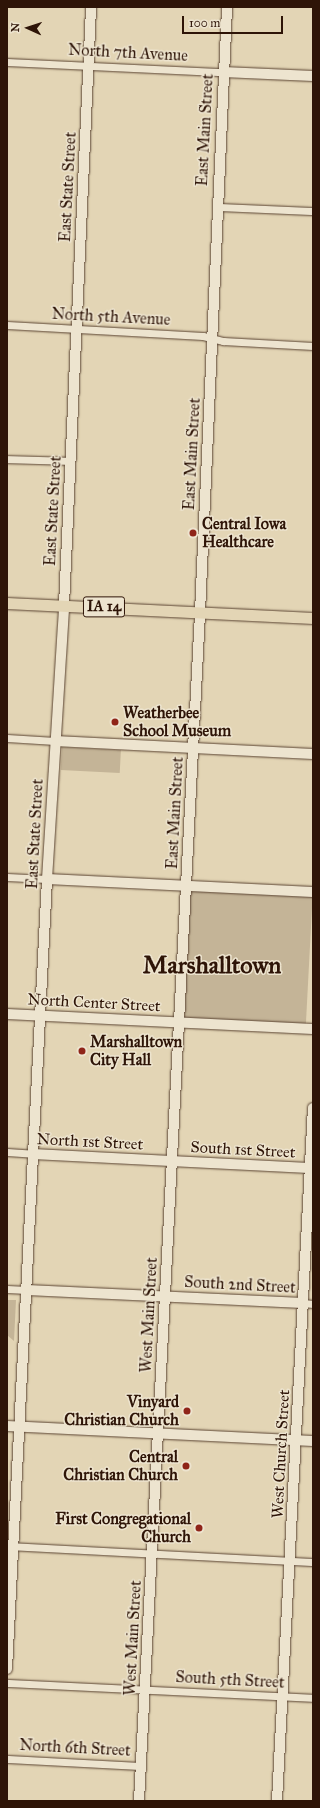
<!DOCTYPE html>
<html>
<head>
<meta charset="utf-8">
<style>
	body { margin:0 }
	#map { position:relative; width:320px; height:1808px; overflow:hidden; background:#e3d5b5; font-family:"IM FELL Great Primer",serif }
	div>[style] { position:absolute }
	.green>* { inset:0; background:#c4b497; transform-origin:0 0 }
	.roads { filter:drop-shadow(0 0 1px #5b4432) drop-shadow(0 0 1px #5b4432) }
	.street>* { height:7px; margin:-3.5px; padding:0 3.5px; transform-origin:3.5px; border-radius:3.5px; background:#ede4cf }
	.secondary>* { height:10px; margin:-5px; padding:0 5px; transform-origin:5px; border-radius:5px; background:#ede4cf }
	.primary>* { height:11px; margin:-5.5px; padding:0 5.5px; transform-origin:5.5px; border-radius:5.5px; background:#e3d5b5 }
	.dots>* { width:11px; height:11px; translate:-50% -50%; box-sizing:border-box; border:2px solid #ede4cf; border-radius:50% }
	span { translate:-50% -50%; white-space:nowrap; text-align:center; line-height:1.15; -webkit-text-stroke:3px #ede4cf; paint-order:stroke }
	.shield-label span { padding:1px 3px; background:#ede4cf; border:1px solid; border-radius:3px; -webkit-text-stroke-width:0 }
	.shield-label { font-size:15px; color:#2e1407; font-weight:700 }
	.street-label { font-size:16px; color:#2e1407 }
	.poi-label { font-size:16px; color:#2e1407; font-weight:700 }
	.left { translate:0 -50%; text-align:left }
	.right { translate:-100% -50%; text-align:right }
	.town-label { font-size:24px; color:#2e1407; font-weight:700 }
	.frame { position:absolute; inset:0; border:8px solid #2e1407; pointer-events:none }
	.north { position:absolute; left:8px; top:8px; width:40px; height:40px; -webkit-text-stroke:3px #ede4cf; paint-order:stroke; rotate:273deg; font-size:11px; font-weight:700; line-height:16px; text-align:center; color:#2e1407 }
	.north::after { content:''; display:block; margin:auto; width:14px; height:18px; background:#2e1407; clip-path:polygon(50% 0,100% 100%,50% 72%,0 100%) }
	.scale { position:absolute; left:182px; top:16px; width:101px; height:18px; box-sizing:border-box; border:2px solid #2e1407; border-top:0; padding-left:5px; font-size:12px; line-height:14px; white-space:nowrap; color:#2e1407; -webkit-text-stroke:3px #ede4cf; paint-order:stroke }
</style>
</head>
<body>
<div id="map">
	<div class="green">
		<i style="left:62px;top:747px;width:59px;height:23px;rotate:3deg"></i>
		<i style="left:186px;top:885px;width:127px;height:137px;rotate:3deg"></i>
		<i style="clip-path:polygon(7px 1300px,16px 1300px,14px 1341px,7px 1335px)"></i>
	</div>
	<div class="roads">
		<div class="street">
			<i style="left:7px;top:62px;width:216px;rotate:2.7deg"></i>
			<i style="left:217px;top:207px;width:96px;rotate:2.4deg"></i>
			<i style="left:7px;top:325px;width:196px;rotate:3.2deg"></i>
			<i style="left:203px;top:336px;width:21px;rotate:14deg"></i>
			<i style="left:223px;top:341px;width:90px;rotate:3.2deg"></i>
			<i style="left:7px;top:459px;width:63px;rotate:1.8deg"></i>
			<i style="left:7px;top:738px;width:48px;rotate:3.6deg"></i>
			<i style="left:7px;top:877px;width:40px;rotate:2.9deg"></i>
			<i style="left:7px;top:1152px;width:26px;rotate:4deg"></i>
			<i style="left:7px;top:1289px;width:20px;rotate:3deg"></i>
			<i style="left:303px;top:1303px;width:10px;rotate:6deg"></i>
			<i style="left:7px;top:1546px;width:306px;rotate:3deg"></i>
			<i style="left:7px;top:1683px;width:306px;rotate:2.8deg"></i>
			<i style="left:7px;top:1759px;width:134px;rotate:3deg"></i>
		</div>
		<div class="secondary">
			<i style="left:223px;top:72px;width:90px;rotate:2.5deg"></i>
			<i style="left:55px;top:741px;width:258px;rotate:2.9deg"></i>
			<i style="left:47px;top:879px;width:266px;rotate:2.8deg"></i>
			<i style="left:7px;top:1014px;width:306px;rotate:2.8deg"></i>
			<i style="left:33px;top:1154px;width:276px;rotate:2.9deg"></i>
			<i style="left:27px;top:1290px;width:276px;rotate:2.7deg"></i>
			<i style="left:7px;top:1426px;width:306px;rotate:2.8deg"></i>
			<i style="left:7px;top:1669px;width:791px;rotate:-87.1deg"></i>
			<i style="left:47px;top:879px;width:275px;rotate:-86.4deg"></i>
			<i style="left:64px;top:605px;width:599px;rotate:-87.41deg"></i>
			<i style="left:139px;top:1801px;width:1191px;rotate:-87.06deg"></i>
			<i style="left:200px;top:612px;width:606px;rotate:-87.44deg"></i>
			<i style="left:277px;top:1801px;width:694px;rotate:-87.03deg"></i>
		</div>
		<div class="primary">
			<i style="left:7px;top:603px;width:306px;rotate:2.8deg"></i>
		</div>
	</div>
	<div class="dots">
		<i style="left:193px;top:533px;background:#8f2418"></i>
		<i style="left:115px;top:722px;background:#8f2418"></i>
		<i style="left:82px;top:1051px;background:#8f2418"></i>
		<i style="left:187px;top:1411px;background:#8f2418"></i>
		<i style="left:186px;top:1466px;background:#8f2418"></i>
		<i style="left:199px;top:1528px;background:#8f2418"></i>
	</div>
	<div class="shield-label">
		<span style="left:104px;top:607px">IA 14</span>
	</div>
	<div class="street-label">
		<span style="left:128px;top:53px;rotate:3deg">North 7th Avenue</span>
		<span style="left:205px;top:130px;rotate:-87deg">East Main Street</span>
		<span style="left:68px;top:187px;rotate:-87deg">East State Street</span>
		<span style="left:111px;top:317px;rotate:3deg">North 5th Avenue</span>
		<span style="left:192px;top:454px;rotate:-87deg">East Main Street</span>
		<span style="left:53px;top:511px;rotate:-87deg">East State Street</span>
		<span style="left:175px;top:813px;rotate:-87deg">East Main Street</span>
		<span style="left:35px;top:834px;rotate:-87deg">East State Street</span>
		<span style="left:94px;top:1003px;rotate:3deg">North Center Street</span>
		<span style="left:90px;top:1142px;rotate:3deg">North 1st Street</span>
		<span style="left:243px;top:1150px;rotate:3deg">South 1st Street</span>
		<span style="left:240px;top:1285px;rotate:3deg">South 2nd Street</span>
		<span style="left:149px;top:1315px;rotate:-87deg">West Main Street</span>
		<span style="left:281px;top:1454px;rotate:-87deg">West Church Street</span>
		<span style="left:133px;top:1638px;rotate:-87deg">West Main Street</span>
		<span style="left:230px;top:1680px;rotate:3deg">South 5th Street</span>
		<span style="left:75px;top:1748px;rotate:3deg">North 6th Street</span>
	</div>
	<div class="poi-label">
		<span class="left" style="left:202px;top:533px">Central Iowa<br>Healthcare</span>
		<span class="left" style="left:123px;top:722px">Weatherbee<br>School Museum</span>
		<span class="left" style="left:90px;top:1051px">Marshalltown<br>City Hall</span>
		<span class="right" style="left:179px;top:1411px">Vinyard<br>Christian Church</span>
		<span class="right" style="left:178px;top:1466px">Central<br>Christian Church</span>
		<span class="right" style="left:191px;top:1528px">First Congregational<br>Church</span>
	</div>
	<div class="town-label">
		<span style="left:212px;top:966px">Marshalltown</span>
	</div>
	<div class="frame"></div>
	<div class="north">N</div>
	<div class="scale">100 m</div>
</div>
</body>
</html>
